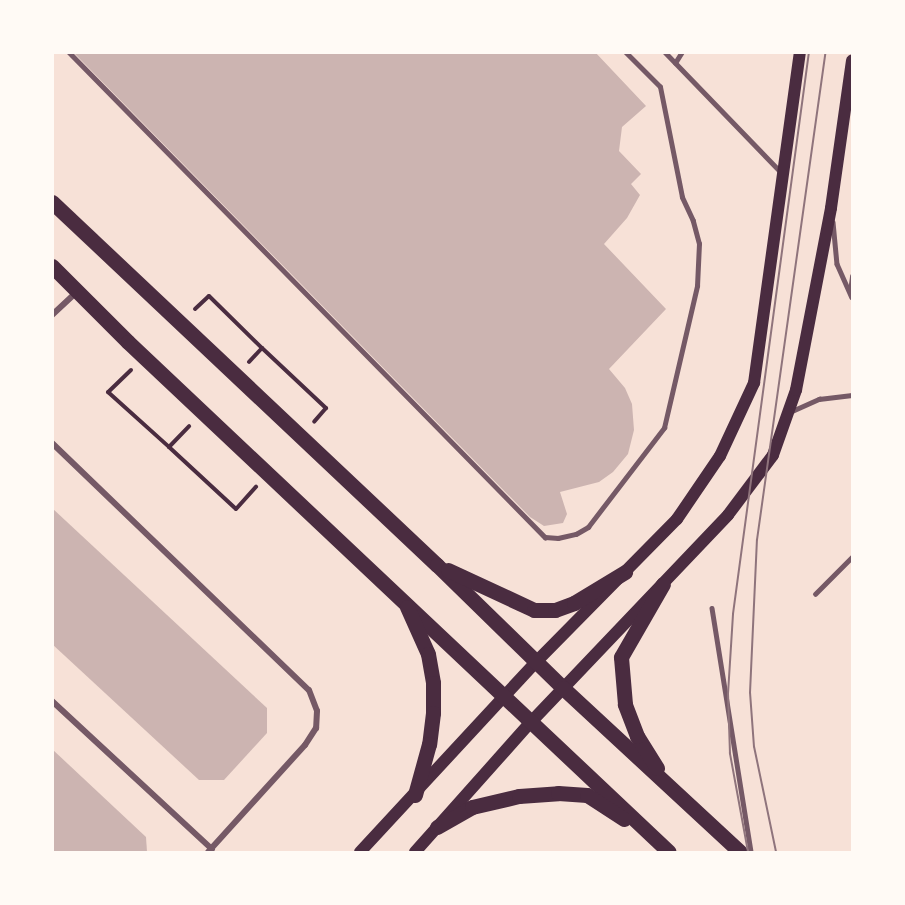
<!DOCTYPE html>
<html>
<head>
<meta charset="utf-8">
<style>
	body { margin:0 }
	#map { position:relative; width:905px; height:905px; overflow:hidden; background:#f7e1d7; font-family:Merriweather,serif }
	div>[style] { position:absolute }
	.building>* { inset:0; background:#ccb4b1 }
	.path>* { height:4px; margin:-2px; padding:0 2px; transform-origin:2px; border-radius:2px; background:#4a2c40 }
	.service>* { height:4.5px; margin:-2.25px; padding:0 2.25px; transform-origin:2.25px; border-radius:2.25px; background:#755966 }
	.minor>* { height:6px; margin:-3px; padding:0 3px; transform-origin:3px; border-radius:3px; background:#755966 }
	.secondary>* { height:12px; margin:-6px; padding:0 6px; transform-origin:6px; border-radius:6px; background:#4a2c40 }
	.primary>* { height:15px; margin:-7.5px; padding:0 7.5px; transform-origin:7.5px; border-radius:7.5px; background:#4a2c40 }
	.tram>* { height:1.5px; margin:-0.75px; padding:0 0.75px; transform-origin:0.75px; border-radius:0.75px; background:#8f747c }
	span { translate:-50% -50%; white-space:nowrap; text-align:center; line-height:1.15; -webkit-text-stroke:6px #fffaf5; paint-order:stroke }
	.frame { position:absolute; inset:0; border:54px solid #fffaf5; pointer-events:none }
</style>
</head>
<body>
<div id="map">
	<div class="building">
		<i style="clip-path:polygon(73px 52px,595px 52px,646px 106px,622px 127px,619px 151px,641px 174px,631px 184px,640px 195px,627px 218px,604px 244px,666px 309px,609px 369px,625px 388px,632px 404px,634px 430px,628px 454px,613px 472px,599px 482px,560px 492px,567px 514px,563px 523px,544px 526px,530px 517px)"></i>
		<i style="clip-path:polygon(52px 508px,267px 708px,267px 733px,224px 780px,199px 780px,52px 644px)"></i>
		<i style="clip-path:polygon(52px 749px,146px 837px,147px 852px,52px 852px)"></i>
	</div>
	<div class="path">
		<i style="left:195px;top:309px;width:19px;rotate:-43deg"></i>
		<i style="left:209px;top:296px;width:74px;rotate:44.5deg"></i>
		<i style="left:262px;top:348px;width:19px;rotate:133deg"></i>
		<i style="left:262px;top:348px;width:88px;rotate:43.2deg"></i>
		<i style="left:326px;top:408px;width:18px;rotate:131deg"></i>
		<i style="left:131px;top:370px;width:32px;rotate:136deg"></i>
		<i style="left:108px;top:392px;width:82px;rotate:42deg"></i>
		<i style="left:169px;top:447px;width:29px;rotate:-46deg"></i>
		<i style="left:169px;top:447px;width:91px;rotate:42.8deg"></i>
		<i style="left:236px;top:509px;width:30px;rotate:-48deg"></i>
	</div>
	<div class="service">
		<i style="left:69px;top:52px;width:680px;rotate:45.54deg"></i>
		<i style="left:545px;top:537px;width:13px;rotate:4deg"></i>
		<i style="left:558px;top:538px;width:18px;rotate:-13deg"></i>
		<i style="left:576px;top:534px;width:14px;rotate:-30deg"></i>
		<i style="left:588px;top:527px;width:125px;rotate:-52.5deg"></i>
		<i style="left:664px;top:428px;width:146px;rotate:-76.9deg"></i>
		<i style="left:697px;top:286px;width:42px;rotate:-87.3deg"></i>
		<i style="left:699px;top:244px;width:24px;rotate:-105deg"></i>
		<i style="left:693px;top:221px;width:26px;rotate:-115deg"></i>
		<i style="left:682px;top:197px;width:112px;rotate:-101.3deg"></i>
		<i style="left:660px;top:87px;width:49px;rotate:-135deg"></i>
		<i style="left:665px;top:52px;width:165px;rotate:46deg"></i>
		<i style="left:675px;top:63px;width:13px;rotate:-58deg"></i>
		<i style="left:833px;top:222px;width:42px;rotate:84.6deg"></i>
		<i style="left:837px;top:264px;width:36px;rotate:66deg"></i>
		<i style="left:850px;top:291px;width:15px;rotate:-82deg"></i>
		<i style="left:792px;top:411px;width:30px;rotate:-24deg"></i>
		<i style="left:819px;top:399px;width:33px;rotate:-7deg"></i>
		<i style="left:815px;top:594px;width:52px;rotate:-45deg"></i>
		<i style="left:712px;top:608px;width:247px;rotate:80.9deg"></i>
	</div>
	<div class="minor">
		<i style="left:52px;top:315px;width:33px;rotate:-43deg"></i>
		<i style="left:52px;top:443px;width:356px;rotate:43.9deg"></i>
		<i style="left:309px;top:690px;width:22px;rotate:69deg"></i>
		<i style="left:317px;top:711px;width:17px;rotate:93deg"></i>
		<i style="left:316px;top:728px;width:20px;rotate:123deg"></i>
		<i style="left:305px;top:745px;width:144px;rotate:132.2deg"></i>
		<i style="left:52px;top:701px;width:218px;rotate:42.8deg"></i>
	</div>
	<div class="secondary">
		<i style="left:360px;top:852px;width:259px;rotate:-47.2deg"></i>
		<i style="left:536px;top:662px;width:201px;rotate:-45.4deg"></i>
		<i style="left:677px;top:519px;width:76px;rotate:-55.7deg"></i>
		<i style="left:720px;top:456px;width:81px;rotate:-65deg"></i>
		<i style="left:754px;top:383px;width:334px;rotate:-82.1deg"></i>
		<i style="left:415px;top:852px;width:174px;rotate:-48.3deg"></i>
		<i style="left:531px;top:722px;width:286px;rotate:-46.4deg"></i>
		<i style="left:728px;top:515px;width:75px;rotate:-53.1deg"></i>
		<i style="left:773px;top:455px;width:69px;rotate:-70.5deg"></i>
		<i style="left:796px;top:390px;width:185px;rotate:-79.1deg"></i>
		<i style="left:831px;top:208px;width:149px;rotate:-81.9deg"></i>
	</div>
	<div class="primary">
		<i style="left:52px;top:202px;width:529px;rotate:43.32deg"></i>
		<i style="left:437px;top:565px;width:176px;rotate:44.3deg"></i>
		<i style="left:563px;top:688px;width:241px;rotate:42.8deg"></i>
		<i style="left:52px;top:266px;width:107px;rotate:45deg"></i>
		<i style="left:128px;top:342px;width:743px;rotate:43.31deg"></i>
		<i style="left:448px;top:570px;width:95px;rotate:24.9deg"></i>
		<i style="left:534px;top:610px;width:21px"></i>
		<i style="left:555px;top:610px;width:20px;rotate:-20deg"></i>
		<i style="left:574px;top:603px;width:60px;rotate:-31.3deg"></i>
		<i style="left:407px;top:607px;width:51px;rotate:65.9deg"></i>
		<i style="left:428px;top:654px;width:29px;rotate:80deg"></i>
		<i style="left:433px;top:683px;width:30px;rotate:90deg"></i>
		<i style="left:433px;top:713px;width:31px;rotate:97deg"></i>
		<i style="left:429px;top:744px;width:53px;rotate:105.4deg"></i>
		<i style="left:657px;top:768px;width:38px;rotate:-122deg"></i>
		<i style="left:637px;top:736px;width:34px;rotate:-111deg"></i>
		<i style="left:625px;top:704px;width:47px;rotate:-94.9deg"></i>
		<i style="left:621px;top:657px;width:84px;rotate:-60.1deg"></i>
		<i style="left:437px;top:827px;width:40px;rotate:-29.7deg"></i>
		<i style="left:472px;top:807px;width:48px;rotate:-13.2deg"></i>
		<i style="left:519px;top:796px;width:39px;rotate:-4deg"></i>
		<i style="left:558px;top:793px;width:29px;rotate:4deg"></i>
		<i style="left:587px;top:795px;width:44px;rotate:33deg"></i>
	</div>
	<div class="tram">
		<i style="left:748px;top:852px;width:100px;rotate:-100.4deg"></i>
		<i style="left:730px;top:754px;width:60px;rotate:-91.9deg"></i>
		<i style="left:728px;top:694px;width:80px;rotate:-86.4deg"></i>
		<i style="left:733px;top:614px;width:567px;rotate:-82.3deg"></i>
		<i style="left:776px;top:852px;width:107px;rotate:-101.8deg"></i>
		<i style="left:754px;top:747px;width:54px;rotate:-94.2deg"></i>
		<i style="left:750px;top:693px;width:153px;rotate:-87.4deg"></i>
		<i style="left:757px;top:540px;width:493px;rotate:-82deg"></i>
	</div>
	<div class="frame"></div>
</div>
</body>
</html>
